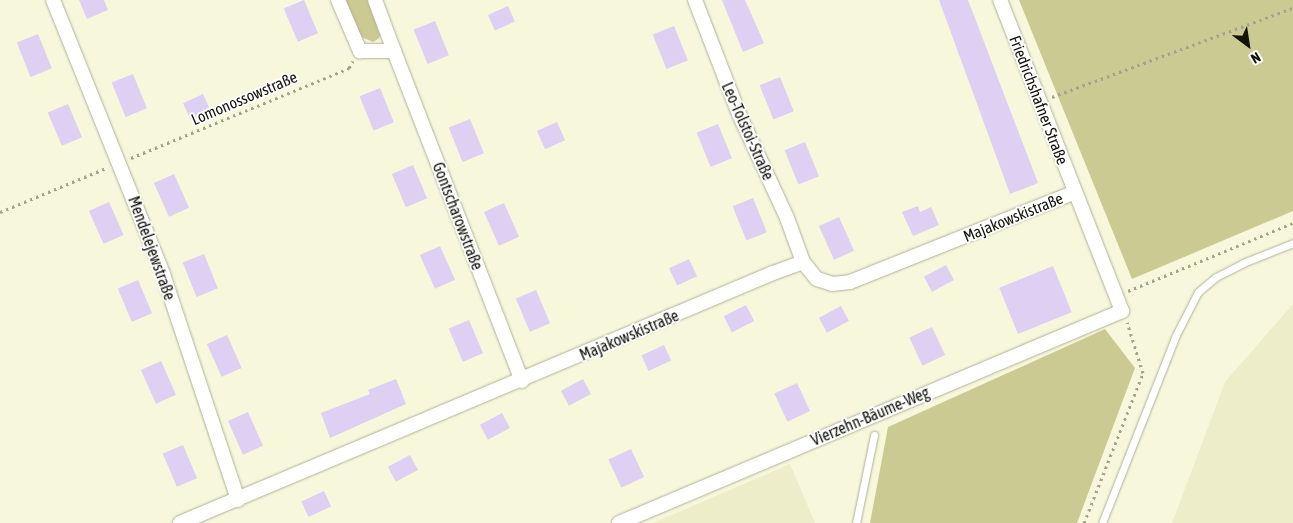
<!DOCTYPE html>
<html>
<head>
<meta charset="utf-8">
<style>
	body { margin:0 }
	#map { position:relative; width:1293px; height:523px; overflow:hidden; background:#f7f7dc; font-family:"Asap Condensed",sans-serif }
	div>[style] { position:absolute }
	.built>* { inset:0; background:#ededca }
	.green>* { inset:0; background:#cbca92 }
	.building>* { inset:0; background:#ddd0f2; transform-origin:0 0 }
	.path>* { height:3px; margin-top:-1.5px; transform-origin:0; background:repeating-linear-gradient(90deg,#a3a38f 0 2.5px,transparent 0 6.5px) }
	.roads { filter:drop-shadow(0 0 1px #b1b198) drop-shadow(0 0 1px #b1b198) }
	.lane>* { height:7px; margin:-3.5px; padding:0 3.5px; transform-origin:3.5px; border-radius:3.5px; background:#fff }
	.street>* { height:14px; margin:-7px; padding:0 7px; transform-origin:7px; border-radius:7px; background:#fff }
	span { translate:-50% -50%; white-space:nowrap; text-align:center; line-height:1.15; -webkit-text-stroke:4px #fff; paint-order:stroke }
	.street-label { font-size:16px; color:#13130a }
	.north { position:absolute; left:1223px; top:20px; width:50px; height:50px; -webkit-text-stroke:4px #fff; paint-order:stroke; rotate:149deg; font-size:14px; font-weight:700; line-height:20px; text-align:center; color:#13130a }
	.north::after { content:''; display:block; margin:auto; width:18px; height:22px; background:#13130a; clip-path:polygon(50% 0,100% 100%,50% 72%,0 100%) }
</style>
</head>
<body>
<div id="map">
	<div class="built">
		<i style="clip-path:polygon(1293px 304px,1293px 523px,1172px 523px,1225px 382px)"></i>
		<i style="clip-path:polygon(790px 464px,815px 523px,653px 523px)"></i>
	</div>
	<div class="green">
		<i style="clip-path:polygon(345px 0,371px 0,381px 34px,378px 39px,373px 42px,359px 36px)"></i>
		<i style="clip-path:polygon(1019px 0,1293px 0,1293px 211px,1132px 279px)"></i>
		<i style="clip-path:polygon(1105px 329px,1135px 368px,1077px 523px,870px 523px,888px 427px)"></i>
	</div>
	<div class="building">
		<i style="clip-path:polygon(79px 0,104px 0,108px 10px,87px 19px)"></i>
		<i style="left:304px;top:0;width:36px;height:22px;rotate:67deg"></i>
		<i style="clip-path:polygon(722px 0,745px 0,764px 43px,743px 52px)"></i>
		<i style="clip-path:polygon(939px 0,968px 0,1038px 183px,1010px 194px)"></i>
		<i style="left:508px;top:6px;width:17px;height:22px;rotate:66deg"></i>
		<i style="left:435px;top:21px;width:37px;height:23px;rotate:68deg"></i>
		<i style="left:674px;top:26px;width:37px;height:23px;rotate:68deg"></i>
		<i style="left:38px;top:34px;width:37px;height:23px;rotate:68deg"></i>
		<i style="left:133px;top:74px;width:37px;height:23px;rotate:68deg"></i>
		<i style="left:780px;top:77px;width:37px;height:22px;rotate:68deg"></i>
		<i style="left:380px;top:88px;width:37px;height:22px;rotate:68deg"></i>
		<i style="left:203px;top:94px;width:19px;height:22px;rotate:65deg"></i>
		<i style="left:68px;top:104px;width:36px;height:22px;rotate:67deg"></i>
		<i style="left:470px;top:119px;width:37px;height:23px;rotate:68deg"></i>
		<i style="left:557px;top:122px;width:20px;height:22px;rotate:66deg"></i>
		<i style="left:718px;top:124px;width:37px;height:23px;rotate:68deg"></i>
		<i style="left:805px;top:142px;width:37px;height:22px;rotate:68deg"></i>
		<i style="left:413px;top:165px;width:36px;height:23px;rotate:67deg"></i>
		<i style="left:174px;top:174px;width:37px;height:22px;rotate:66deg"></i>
		<i style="left:753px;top:198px;width:37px;height:22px;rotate:68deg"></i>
		<i style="left:109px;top:202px;width:36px;height:22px;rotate:66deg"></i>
		<i style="left:504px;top:203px;width:37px;height:22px;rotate:66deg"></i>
		<i style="clip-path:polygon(918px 206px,920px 212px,931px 207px,939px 225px,913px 236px,902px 212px)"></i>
		<i style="left:839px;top:217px;width:37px;height:22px;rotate:66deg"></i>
		<i style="left:440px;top:246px;width:37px;height:22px;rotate:66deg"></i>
		<i style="left:204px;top:254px;width:37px;height:23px;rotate:68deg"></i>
		<i style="left:689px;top:259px;width:19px;height:22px;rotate:65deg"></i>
		<i style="left:946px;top:265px;width:17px;height:25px;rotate:62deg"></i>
		<i style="left:1053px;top:266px;width:50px;height:58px;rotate:68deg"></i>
		<i style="left:138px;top:280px;width:36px;height:22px;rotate:67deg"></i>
		<i style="left:536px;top:290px;width:36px;height:22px;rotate:67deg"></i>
		<i style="left:746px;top:305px;width:18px;height:25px;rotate:63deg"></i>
		<i style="left:841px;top:306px;width:17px;height:25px;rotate:62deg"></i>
		<i style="left:469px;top:320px;width:36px;height:22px;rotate:67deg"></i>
		<i style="left:932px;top:327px;width:31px;height:25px;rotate:65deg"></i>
		<i style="left:227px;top:335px;width:36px;height:22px;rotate:66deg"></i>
		<i style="left:664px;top:345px;width:17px;height:25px;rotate:65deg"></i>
		<i style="left:161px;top:361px;width:37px;height:22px;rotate:66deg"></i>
		<i style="clip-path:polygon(396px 379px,406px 404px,330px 438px,321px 413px,370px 394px,368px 390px)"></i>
		<i style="left:583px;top:379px;width:17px;height:25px;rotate:62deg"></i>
		<i style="left:797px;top:383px;width:31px;height:25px;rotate:65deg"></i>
		<i style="left:248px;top:412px;width:37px;height:22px;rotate:66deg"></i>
		<i style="left:502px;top:413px;width:17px;height:25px;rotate:62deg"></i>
		<i style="left:183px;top:445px;width:36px;height:22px;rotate:67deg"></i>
		<i style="left:631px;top:449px;width:31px;height:25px;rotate:65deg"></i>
		<i style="left:410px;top:455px;width:17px;height:25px;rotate:62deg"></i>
		<i style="left:324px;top:491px;width:17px;height:25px;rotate:65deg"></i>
	</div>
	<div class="path">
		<i style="left:1052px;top:97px;width:257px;rotate:-20.3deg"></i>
		<i style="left:131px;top:158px;width:236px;rotate:-22.4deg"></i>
		<i style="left:349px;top:68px;width:8px;rotate:-60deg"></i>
		<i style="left:0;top:212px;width:115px;rotate:-22.5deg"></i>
		<i style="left:1128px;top:291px;width:178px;rotate:-22.4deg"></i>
		<i style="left:1084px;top:523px;width:161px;rotate:-68.5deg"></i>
		<i style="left:1143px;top:373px;width:53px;rotate:-107.4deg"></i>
	</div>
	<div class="roads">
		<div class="lane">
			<i style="left:856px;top:523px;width:90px;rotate:-78.4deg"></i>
			<i style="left:1102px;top:523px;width:202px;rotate:-68.5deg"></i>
			<i style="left:1176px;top:335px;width:48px;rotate:-62.9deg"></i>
			<i style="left:1198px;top:292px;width:23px;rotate:-40deg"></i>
			<i style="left:1216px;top:277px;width:30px;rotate:-27deg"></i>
			<i style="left:1243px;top:263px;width:54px;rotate:-21.8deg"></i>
		</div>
		<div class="street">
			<i style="left:53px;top:0;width:295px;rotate:68.1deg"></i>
			<i style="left:163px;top:274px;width:238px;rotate:71.6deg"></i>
			<i style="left:338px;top:0;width:56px;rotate:66.7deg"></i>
			<i style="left:360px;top:51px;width:34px"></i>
			<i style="left:394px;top:51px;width:354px;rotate:68.8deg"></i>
			<i style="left:375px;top:0;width:54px;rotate:69.6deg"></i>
			<i style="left:695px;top:0;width:122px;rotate:68.9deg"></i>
			<i style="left:739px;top:114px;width:115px;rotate:65.2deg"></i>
			<i style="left:787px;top:218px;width:47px;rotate:70deg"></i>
			<i style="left:180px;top:523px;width:644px;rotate:-22.86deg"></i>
			<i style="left:773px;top:273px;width:32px;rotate:-20deg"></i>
			<i style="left:803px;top:262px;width:22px;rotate:51deg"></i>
			<i style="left:817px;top:279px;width:16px;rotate:18deg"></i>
			<i style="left:832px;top:284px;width:18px;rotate:-6deg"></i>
			<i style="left:850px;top:282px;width:242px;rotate:-21.8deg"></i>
			<i style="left:619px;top:523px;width:546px;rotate:-22.85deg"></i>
			<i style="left:1122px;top:311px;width:334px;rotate:-111.4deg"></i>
		</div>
	</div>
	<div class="street-label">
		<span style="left:244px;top:98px;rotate:-23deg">Lomonossowstraße</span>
		<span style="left:1039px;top:100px;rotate:69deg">Friedrichshafner Straße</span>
		<span style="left:748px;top:131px;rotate:66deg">Leo-Tolstoi-Straße</span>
		<span style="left:458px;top:216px;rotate:69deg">Gontscharowstraße</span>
		<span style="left:1013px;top:217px;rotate:-22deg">Majakowskistraße</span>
		<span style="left:152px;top:248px;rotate:70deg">Mendelejewstraße</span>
		<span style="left:629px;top:335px;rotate:-23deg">Majakowskistraße</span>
		<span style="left:870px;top:416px;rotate:-23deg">Vierzehn-Bäume-Weg</span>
	</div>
	<div class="north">N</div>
</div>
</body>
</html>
